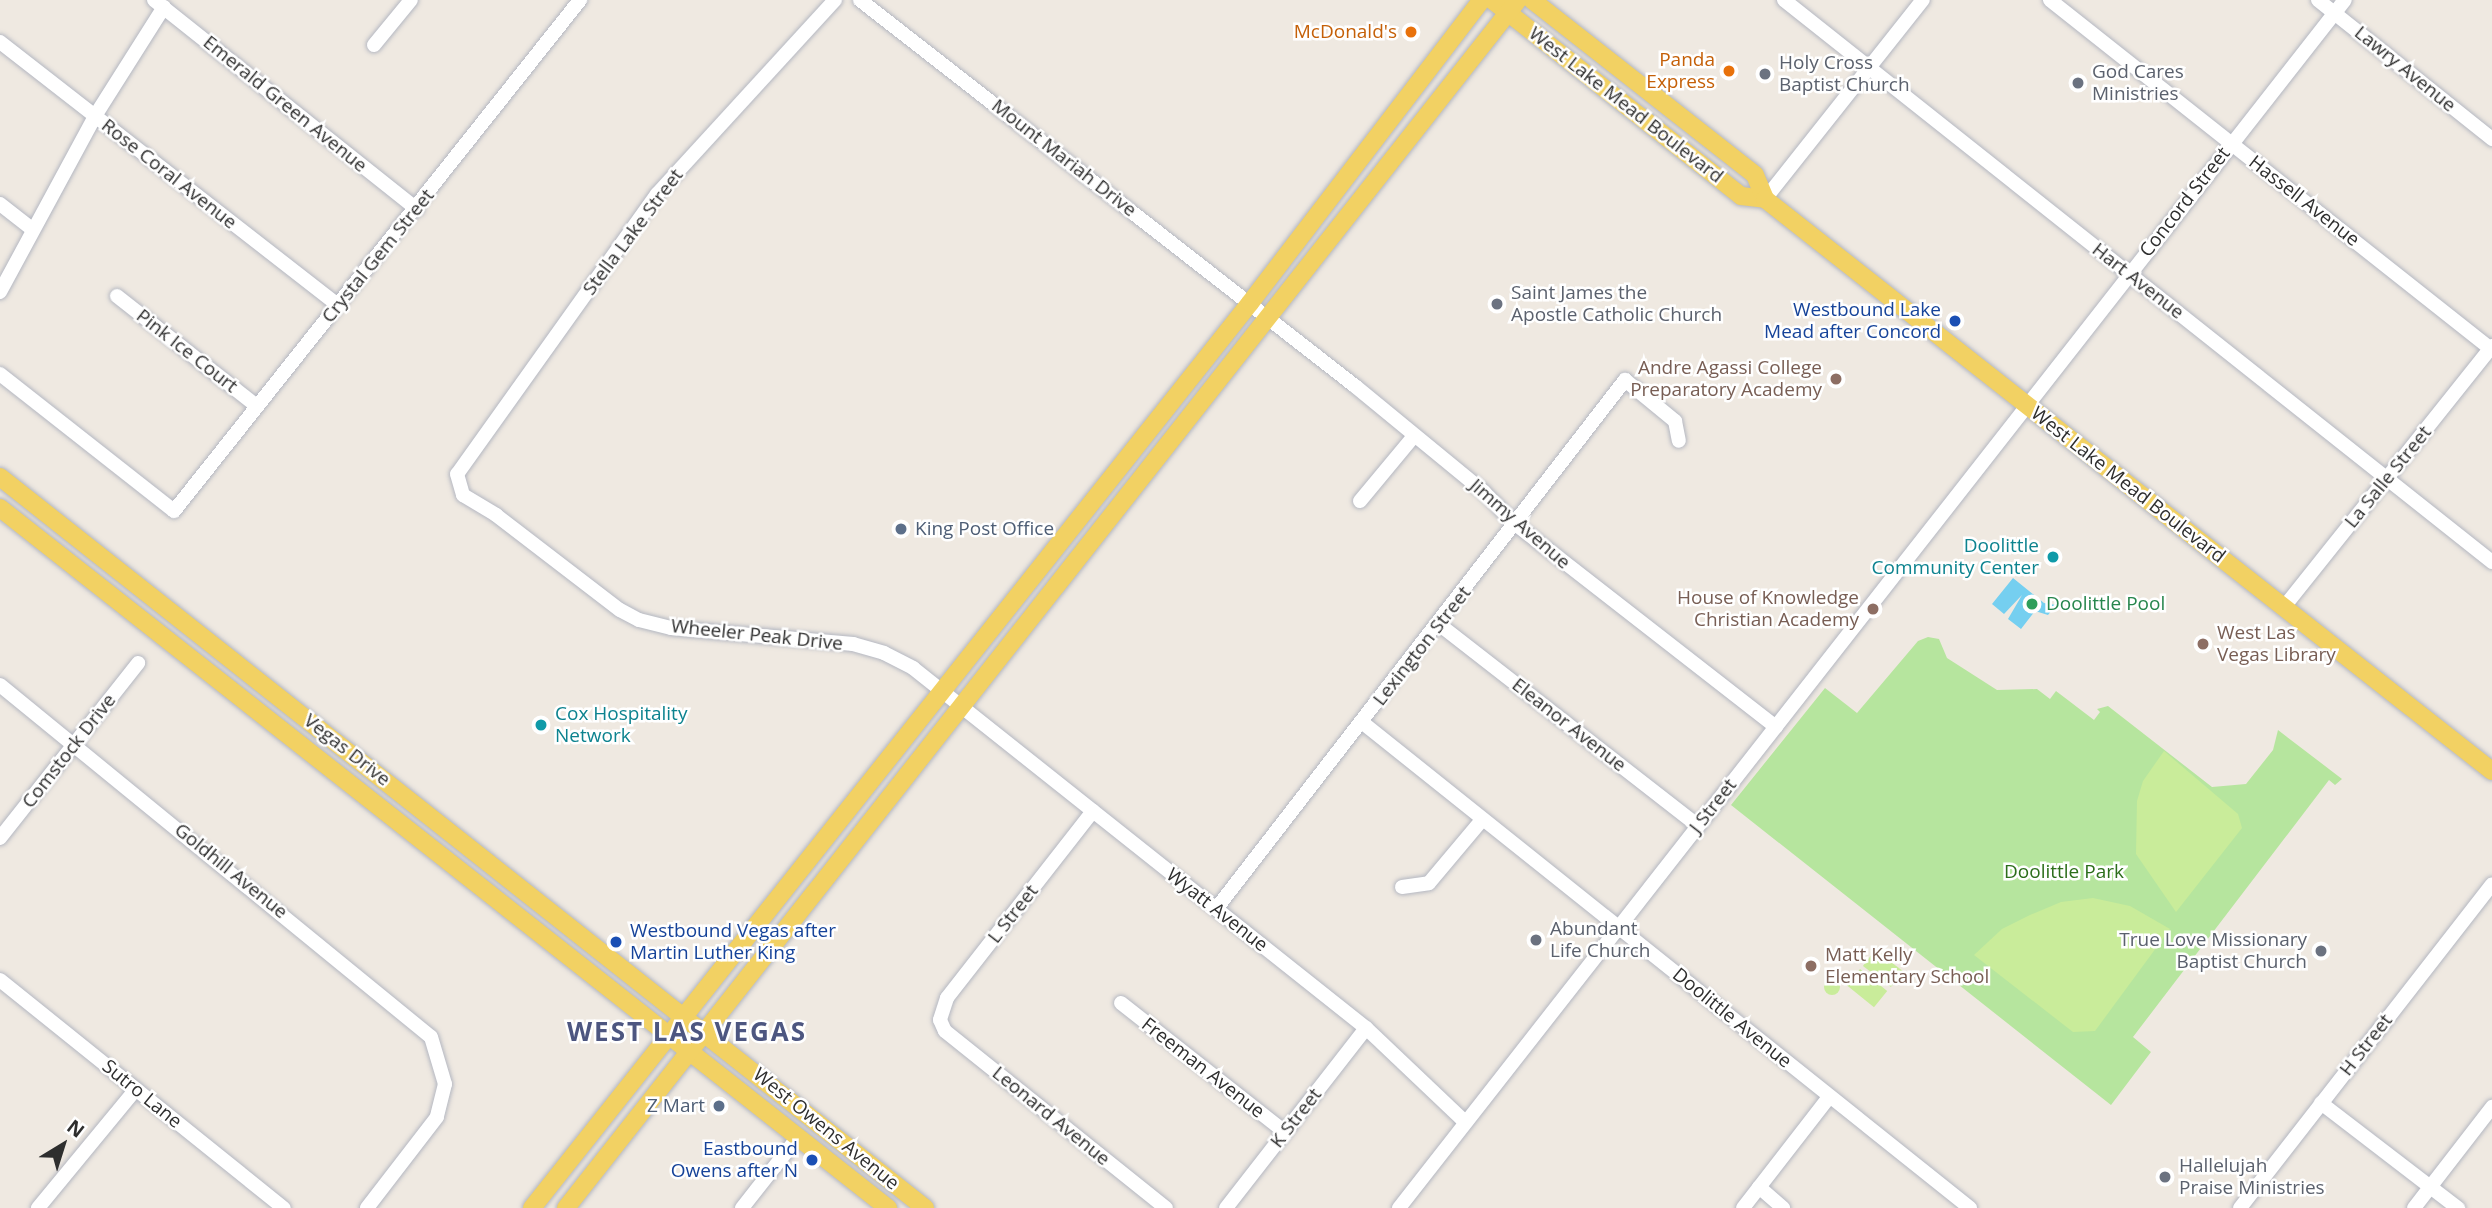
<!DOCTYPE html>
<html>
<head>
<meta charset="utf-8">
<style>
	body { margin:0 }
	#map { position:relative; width:2492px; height:1208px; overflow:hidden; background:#efe9e1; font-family:"Open Sans",sans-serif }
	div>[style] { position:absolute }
	.green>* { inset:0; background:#b6e59e }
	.pitch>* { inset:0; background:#c9ec9a; transform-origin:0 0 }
	.round { border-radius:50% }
	.water>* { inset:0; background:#75cff0 }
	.roads { filter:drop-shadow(0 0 2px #b4b7c1) drop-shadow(0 0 2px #b4b7c1) }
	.minor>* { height:14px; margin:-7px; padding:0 7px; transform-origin:7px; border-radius:7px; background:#fff }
	.major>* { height:18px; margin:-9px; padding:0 9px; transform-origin:9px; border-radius:9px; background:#f2d163 }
	.dots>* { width:19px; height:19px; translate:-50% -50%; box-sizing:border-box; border:4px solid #fff; border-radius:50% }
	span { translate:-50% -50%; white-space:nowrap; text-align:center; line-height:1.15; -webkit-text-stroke:5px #fff; paint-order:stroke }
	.food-label { font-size:19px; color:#c56008 }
	.right { translate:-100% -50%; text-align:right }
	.worship-label { font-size:19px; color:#5b616d }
	.left { translate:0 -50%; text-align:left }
	.street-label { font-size:19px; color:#2e2e2e }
	.transit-label { font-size:19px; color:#164399 }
	.education-label { font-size:19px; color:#785e54 }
	.service-label { font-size:19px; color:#4e5e75 }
	.culture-label { font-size:19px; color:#0d838f }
	.leisure-label { font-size:19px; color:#27864d }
	.park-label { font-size:19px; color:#2c6e1b }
	.district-label { font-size:26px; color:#4d5680; font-weight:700; letter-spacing:2px }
	.north { position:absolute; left:28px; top:1110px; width:70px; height:70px; -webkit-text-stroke:5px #fff; paint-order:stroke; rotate:38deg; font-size:19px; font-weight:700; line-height:28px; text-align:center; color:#2e2e2e }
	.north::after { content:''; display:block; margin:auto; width:24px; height:32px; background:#2e2e2e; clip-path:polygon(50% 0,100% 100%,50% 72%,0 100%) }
</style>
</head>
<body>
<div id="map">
	<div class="green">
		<i style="clip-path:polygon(1928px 637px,1939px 639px,1947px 658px,1997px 690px,2037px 689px,2050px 699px,2056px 691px,2094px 720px,2100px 712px,2097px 709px,2108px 706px,2212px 787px,2246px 784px,2273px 750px,2278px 730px,2342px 779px,2335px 785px,2329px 780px,2133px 1037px,2151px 1052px,2111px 1105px,1731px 805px,1825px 688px,1857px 713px,1918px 641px)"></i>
	</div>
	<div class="pitch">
		<i style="clip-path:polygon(2164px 751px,2238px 814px,2242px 828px,2176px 912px,2136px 854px,2137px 801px,2143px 781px)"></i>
		<i style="clip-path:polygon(2093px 898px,2130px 906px,2170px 929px,2095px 1031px,2073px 1032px,1974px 955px,2002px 929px,2030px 915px,2061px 902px)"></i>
		<i style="left:1875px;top:950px;width:35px;height:20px;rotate:37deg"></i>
		<i style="left:1860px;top:969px;width:35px;height:21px;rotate:39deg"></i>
		<i class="round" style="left:1824px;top:979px;width:16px;height:16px"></i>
	</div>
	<div class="water">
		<i style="clip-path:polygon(2013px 578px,2044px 603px,2056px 605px,2048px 615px,2035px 611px,2021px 629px,2008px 619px,2022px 595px,2004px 614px,1992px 604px)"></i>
	</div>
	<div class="roads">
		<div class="minor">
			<i style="left:154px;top:0;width:336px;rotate:38.5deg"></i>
			<i style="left:835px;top:0;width:263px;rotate:132.5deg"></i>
			<i style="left:657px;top:194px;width:344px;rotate:125.5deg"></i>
			<i style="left:457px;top:474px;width:22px;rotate:74deg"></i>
			<i style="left:463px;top:495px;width:39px;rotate:31deg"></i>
			<i style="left:496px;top:515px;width:156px;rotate:37.5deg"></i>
			<i style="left:620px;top:610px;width:21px;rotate:28deg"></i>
			<i style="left:639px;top:620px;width:33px;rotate:14deg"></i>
			<i style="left:671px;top:628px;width:183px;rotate:5deg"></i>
			<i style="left:853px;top:644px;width:32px;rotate:16deg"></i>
			<i style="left:884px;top:653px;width:33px;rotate:27deg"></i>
			<i style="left:913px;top:668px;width:579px;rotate:38.47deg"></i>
			<i style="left:1366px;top:1028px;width:137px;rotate:43.5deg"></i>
			<i style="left:860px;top:0;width:628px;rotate:37.95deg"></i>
			<i style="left:1355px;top:386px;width:167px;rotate:39.4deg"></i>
			<i style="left:1484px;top:492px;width:43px;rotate:45.9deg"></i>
			<i style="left:1514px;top:523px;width:332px;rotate:37.9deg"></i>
			<i style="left:1784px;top:0;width:904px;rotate:38.44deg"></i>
			<i style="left:2050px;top:0;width:564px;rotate:38.37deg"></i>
			<i style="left:2318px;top:0;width:223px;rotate:38.6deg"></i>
			<i style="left:0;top:42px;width:428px;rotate:37.9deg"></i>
			<i style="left:374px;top:45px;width:58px;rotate:-50.6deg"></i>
			<i style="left:1765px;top:199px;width:254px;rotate:-51.6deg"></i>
			<i style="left:0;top:204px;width:41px;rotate:38deg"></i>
			<i style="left:0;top:292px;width:200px;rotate:-61.6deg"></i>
			<i style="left:95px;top:116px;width:129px;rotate:-57.7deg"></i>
			<i style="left:117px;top:296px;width:178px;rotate:38.2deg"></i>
			<i style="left:0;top:374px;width:221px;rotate:38.2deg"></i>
			<i style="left:174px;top:511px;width:653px;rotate:-51.53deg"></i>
			<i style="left:1360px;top:501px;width:85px;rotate:-50.3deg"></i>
			<i style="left:2284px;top:607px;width:334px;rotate:-51.4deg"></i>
			<i style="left:1440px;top:625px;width:327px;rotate:37.9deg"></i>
			<i style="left:0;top:685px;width:556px;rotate:39.24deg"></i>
			<i style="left:431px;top:1037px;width:49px;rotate:73.4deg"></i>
			<i style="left:445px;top:1084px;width:34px;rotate:104deg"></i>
			<i style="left:437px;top:1117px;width:115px;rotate:127.6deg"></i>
			<i style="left:1363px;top:723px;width:777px;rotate:38.63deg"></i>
			<i style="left:1093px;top:811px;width:237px;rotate:128deg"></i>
			<i style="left:947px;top:998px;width:23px;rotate:108deg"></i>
			<i style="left:940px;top:1020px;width:12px;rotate:66deg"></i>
			<i style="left:945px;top:1031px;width:283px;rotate:38.7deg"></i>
			<i style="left:0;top:838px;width:223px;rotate:-51.7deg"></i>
			<i style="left:1402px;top:887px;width:27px;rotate:-8deg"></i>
			<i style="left:1429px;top:883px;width:81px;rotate:-50deg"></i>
			<i style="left:1216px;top:909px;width:669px;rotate:-52.29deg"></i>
			<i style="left:1625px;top:380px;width:65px;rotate:39.4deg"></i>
			<i style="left:1675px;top:421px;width:20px;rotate:79deg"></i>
			<i style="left:0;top:980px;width:364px;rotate:38.8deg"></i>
			<i style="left:1121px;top:1003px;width:209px;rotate:38.2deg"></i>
			<i style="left:2321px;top:1103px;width:173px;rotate:37.5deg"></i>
			<i style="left:1759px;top:1187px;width:32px;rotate:41deg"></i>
			<i style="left:38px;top:1208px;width:154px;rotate:-50.5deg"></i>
			<i style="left:742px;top:1208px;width:90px;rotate:-51.7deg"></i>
			<i style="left:1226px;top:1208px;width:228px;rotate:-52.1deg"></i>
			<i style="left:1399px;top:1208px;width:1534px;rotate:-51.94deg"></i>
			<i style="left:1743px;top:1208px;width:140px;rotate:-52.2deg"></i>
			<i style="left:2240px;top:1208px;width:410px;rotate:-52.1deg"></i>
			<i style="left:2414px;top:1208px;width:128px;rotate:-52.3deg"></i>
		</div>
		<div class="major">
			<i style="left:1492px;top:0;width:317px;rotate:38.2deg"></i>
			<i style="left:1741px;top:196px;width:24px;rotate:7deg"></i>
			<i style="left:1532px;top:0;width:283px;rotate:38.1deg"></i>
			<i style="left:1755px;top:175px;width:26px;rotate:67deg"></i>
			<i style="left:1765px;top:199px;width:925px;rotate:38.2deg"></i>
			<i style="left:0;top:477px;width:1179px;rotate:38.32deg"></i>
			<i style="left:0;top:508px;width:1131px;rotate:38.25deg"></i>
			<i style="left:532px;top:1208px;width:1155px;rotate:-51.57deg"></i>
			<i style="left:1250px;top:303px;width:382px;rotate:-52.6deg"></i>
			<i style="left:566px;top:1208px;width:1538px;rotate:-51.76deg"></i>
		</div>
	</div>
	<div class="dots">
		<i style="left:1411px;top:32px;background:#e8710a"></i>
		<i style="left:1729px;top:71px;background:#e8710a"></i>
		<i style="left:1765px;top:74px;background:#6b7280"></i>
		<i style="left:2078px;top:83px;background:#6b7280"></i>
		<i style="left:1497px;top:304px;background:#6b7280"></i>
		<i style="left:1955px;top:321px;background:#1a4fb4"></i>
		<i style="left:1836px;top:379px;background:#8d6e63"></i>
		<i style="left:901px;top:529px;background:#5c6f8a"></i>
		<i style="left:2053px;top:557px;background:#0f9aa8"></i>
		<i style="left:2032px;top:604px;background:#2e9e5b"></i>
		<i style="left:1873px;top:609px;background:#8d6e63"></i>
		<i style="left:2203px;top:644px;background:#8d6e63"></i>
		<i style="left:541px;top:725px;background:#0f9aa8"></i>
		<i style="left:1536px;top:940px;background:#6b7280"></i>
		<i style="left:616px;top:942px;background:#1a4fb4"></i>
		<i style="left:2321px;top:951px;background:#6b7280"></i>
		<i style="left:1811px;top:966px;background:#8d6e63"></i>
		<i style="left:719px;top:1106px;background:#5c6f8a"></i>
		<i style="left:812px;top:1160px;background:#1a4fb4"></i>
		<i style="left:2165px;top:1177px;background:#6b7280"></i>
	</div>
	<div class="food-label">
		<span class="right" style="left:1397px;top:32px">McDonald's</span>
		<span class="right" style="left:1715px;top:71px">Panda<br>Express</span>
	</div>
	<div class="worship-label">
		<span class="left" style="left:1779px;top:74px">Holy Cross<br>Baptist Church</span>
		<span class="left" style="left:2092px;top:83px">God Cares<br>Ministries</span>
		<span class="left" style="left:1511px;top:304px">Saint James the<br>Apostle Catholic Church</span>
		<span class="left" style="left:1550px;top:940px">Abundant<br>Life Church</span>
		<span class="right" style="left:2307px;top:951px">True Love Missionary<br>Baptist Church</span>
		<span class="left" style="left:2179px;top:1177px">Hallelujah<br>Praise Ministries</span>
	</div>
	<div class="street-label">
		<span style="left:2405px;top:69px;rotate:39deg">Lawry Avenue</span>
		<span style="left:285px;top:104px;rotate:39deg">Emerald Green Avenue</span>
		<span style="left:1626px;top:105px;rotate:38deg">West Lake Mead Boulevard</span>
		<span style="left:1064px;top:158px;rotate:38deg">Mount Mariah Drive</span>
		<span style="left:169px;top:174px;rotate:38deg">Rose Coral Avenue</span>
		<span style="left:2304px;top:201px;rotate:38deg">Hassell Avenue</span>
		<span style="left:2185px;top:202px;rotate:-52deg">Concord Street</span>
		<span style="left:633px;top:232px;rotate:-53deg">Stella Lake Street</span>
		<span style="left:378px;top:256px;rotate:-51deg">Crystal Gem Street</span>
		<span style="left:2138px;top:281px;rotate:38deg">Hart Avenue</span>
		<span style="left:187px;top:351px;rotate:38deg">Pink Ice Court</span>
		<span style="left:2388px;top:477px;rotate:-51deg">La Salle Street</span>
		<span style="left:2128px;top:485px;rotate:38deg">West Lake Mead Boulevard</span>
		<span style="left:1520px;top:524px;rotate:41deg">Jimmy Avenue</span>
		<span style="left:757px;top:635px;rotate:6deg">Wheeler Peak Drive</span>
		<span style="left:1422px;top:646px;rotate:-52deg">Lexington Street</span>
		<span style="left:1569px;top:725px;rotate:38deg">Eleanor Avenue</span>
		<span style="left:347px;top:750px;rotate:38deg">Vegas Drive</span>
		<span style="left:69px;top:751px;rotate:-52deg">Comstock Drive</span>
		<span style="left:1713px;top:806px;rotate:-52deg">J Street</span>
		<span style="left:231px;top:871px;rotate:39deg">Goldhill Avenue</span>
		<span style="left:1217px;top:910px;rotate:38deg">Wyatt Avenue</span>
		<span style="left:1013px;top:914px;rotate:-52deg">L Street</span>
		<span style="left:1732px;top:1018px;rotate:39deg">Doolittle Avenue</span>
		<span style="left:2366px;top:1045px;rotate:-52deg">H Street</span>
		<span style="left:1203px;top:1068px;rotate:38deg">Freeman Avenue</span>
		<span style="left:142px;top:1094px;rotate:39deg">Sutro Lane</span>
		<span style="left:1051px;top:1116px;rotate:39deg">Leonard Avenue</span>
		<span style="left:1296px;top:1118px;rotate:-52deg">K Street</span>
		<span style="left:826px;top:1129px;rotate:39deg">West Owens Avenue</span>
	</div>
	<div class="transit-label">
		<span class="right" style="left:1941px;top:321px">Westbound Lake<br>Mead after Concord</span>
		<span class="left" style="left:630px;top:942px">Westbound Vegas after<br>Martin Luther King</span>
		<span class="right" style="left:798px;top:1160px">Eastbound<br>Owens after N</span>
	</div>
	<div class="education-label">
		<span class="right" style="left:1822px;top:379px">Andre Agassi College<br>Preparatory Academy</span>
		<span class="right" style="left:1859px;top:609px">House of Knowledge<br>Christian Academy</span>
		<span class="left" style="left:2217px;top:644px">West Las<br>Vegas Library</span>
		<span class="left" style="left:1825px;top:966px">Matt Kelly<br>Elementary School</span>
	</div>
	<div class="service-label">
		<span class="left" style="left:915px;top:529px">King Post Office</span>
		<span class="right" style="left:705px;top:1106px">Z Mart</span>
	</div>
	<div class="culture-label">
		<span class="right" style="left:2039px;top:557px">Doolittle<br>Community Center</span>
		<span class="left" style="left:555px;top:725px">Cox Hospitality<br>Network</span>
	</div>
	<div class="leisure-label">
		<span class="left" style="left:2046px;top:604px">Doolittle Pool</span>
	</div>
	<div class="park-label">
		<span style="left:2064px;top:872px">Doolittle Park</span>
	</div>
	<div class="district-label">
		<span style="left:687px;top:1032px">WEST LAS VEGAS</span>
	</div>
	<div class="north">N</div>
</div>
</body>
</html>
